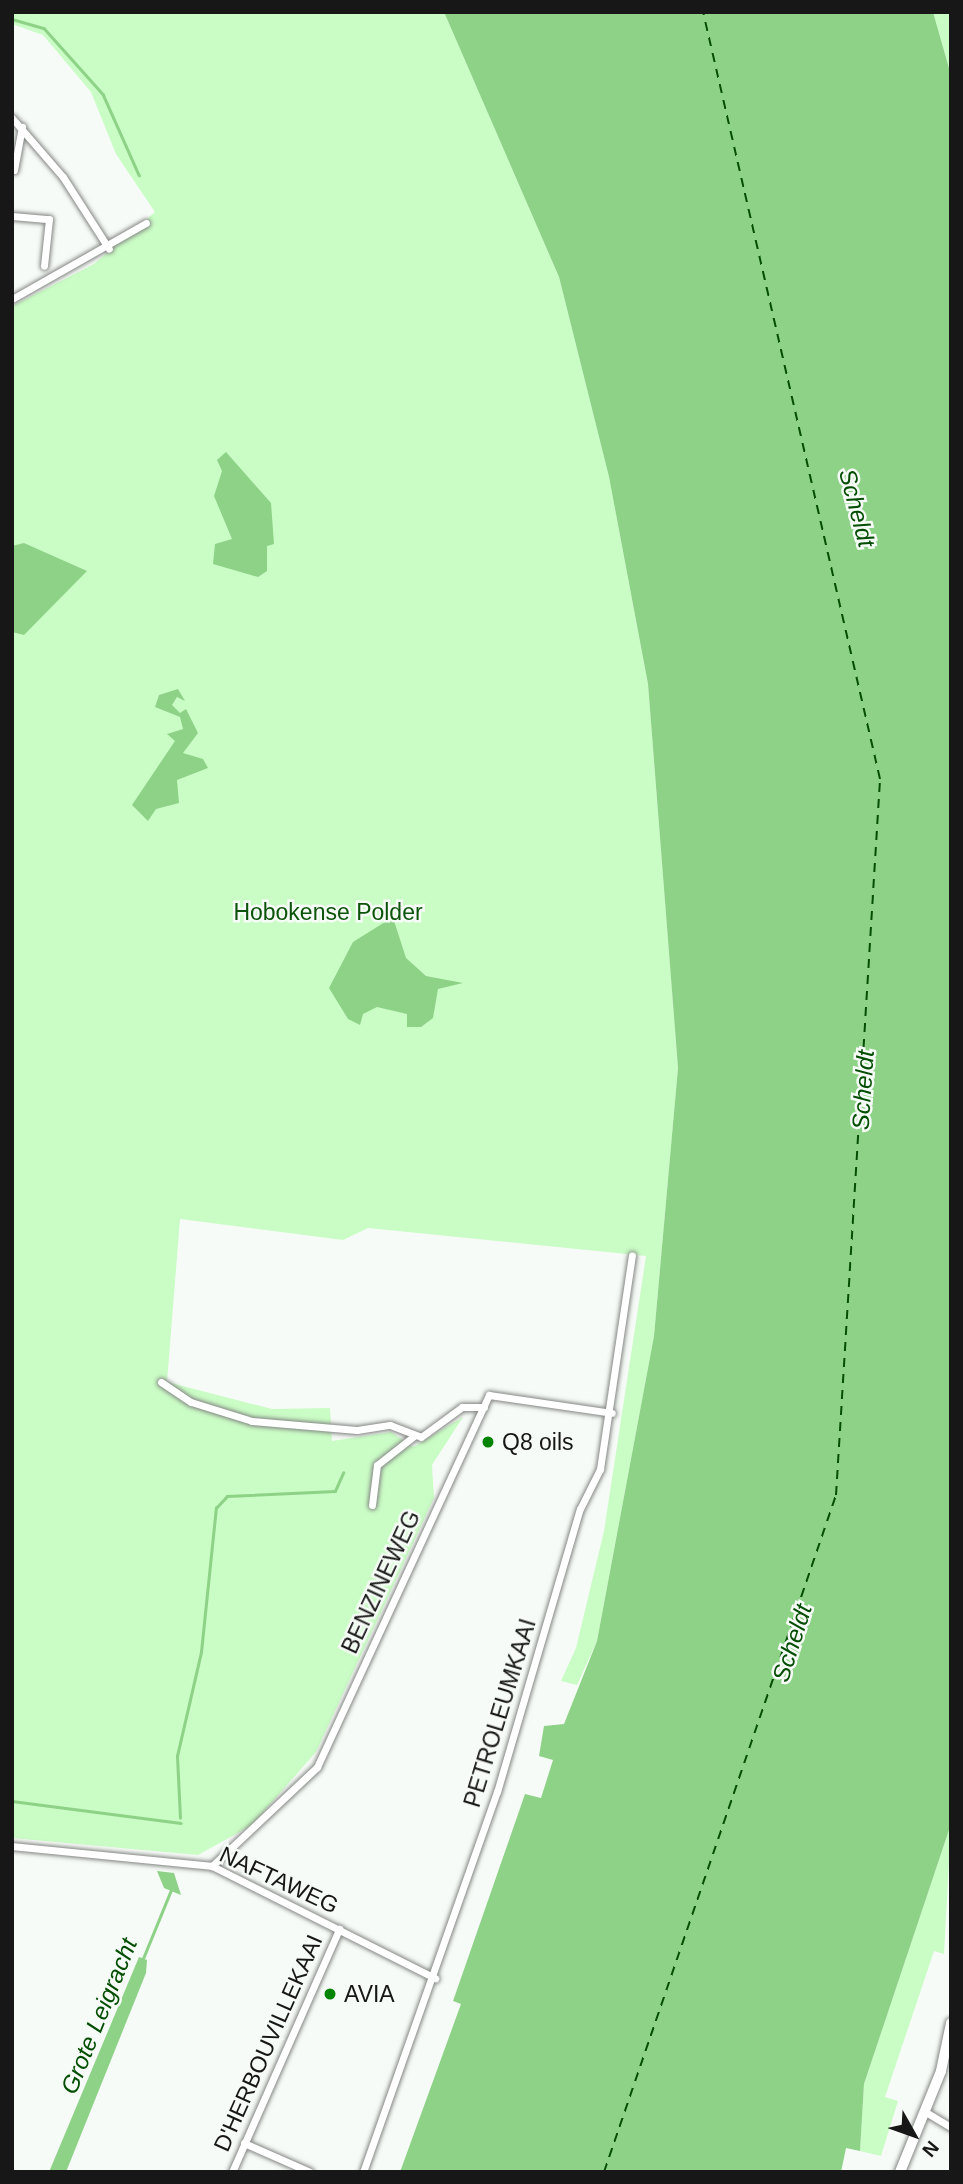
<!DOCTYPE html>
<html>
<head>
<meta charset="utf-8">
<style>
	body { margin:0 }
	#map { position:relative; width:963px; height:2184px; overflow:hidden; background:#f7fbf7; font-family:Arial,sans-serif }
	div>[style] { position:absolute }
	.green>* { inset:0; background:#cafcc5 }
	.water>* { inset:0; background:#8ed288 }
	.stream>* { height:2.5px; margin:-1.25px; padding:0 1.25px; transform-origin:1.25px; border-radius:1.25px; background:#8ed288 }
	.ferry>* { height:2px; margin-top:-1px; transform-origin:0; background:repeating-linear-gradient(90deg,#044e03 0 9px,transparent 0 16px) }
	.roads { filter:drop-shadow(0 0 2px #848784) drop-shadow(0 0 2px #848784) }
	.street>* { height:7px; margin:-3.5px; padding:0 3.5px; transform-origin:3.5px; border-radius:3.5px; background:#fff }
	.secondary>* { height:10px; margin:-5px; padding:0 5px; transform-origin:5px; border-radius:5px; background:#fff }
	.dots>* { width:19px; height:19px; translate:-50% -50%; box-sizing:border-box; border:4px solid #f7fbf7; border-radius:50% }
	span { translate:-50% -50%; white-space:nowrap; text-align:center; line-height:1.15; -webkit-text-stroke:5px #f7fbf7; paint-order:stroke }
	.park-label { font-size:23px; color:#0d540b }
	.poi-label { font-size:23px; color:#161716 }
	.left { translate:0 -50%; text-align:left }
	.street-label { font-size:23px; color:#161716 }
	.water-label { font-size:24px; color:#044e03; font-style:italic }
	.frame { position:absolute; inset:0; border:14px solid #161716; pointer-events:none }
	.north { position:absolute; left:879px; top:2100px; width:70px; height:70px; -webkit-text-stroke:5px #f7fbf7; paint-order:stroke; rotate:130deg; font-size:19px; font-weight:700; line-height:28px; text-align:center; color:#161716 }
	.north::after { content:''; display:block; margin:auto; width:24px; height:32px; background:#161716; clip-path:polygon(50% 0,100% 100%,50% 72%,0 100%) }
</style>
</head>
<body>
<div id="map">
	<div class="green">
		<i style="clip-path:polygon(12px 12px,444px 12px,559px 277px,609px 477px,648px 684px,678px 1068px,654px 1336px,597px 1641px,577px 1685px,561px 1681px,576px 1648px,604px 1531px,646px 1256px,368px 1228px,343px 1240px,180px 1219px,167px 1382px,272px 1409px,330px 1408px,332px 1441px,391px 1432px,413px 1447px,463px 1417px,432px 1465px,434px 1498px,316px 1752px,252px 1825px,198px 1855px,12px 1838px,12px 306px,94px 264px,155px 212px,116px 154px,91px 92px,43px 35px,12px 24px)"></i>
		<i style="clip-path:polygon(933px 12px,951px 12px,951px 75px,934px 15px)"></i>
		<i style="clip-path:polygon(951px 1824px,944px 1954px,934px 1951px,885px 2097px,898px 2101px,881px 2156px,860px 2151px,864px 2084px)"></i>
	</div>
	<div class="water">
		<i style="clip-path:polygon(444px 12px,933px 12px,951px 75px,951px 1824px,864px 2084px,860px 2151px,846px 2148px,841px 2172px,400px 2172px,461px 2004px,453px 2001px,525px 1794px,541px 1798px,553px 1760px,539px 1756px,544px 1726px,564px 1724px,597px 1641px,654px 1336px,678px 1068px,648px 684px,609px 477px,559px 277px)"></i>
		<i style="clip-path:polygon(226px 452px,271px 503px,274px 544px,267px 546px,267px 571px,258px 577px,213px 564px,215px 544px,232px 539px,214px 496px,222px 471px,217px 460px)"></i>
		<i style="clip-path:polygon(24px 543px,87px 571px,24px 635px,12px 632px,12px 546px)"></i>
		<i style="clip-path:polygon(178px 689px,185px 701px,177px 697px,172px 705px,180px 713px,186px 709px,198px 733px,183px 753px,203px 759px,208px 768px,177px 780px,179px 803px,156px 809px,148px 821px,132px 805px,175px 741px,167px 734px,183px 729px,180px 717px,155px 707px,159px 695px)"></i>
		<i style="clip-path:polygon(387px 899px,406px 958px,426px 976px,463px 983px,438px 989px,433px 1018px,421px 1027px,407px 1027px,407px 1014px,377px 1007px,363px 1014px,360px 1025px,348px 1019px,329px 988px,353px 942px,385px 922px)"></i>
		<i style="clip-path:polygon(157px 1871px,174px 1873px,181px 1895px,164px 1888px)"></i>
		<i style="clip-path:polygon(139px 1957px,147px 1960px,146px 1973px,66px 2172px,49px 2172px)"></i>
	</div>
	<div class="stream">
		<i style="left:12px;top:19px;width:33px;rotate:16deg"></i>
		<i style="left:44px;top:28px;width:89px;rotate:48.2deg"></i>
		<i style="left:103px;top:94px;width:89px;rotate:66deg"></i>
		<i style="left:12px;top:1801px;width:170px;rotate:7.4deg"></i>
		<i style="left:180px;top:1818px;width:62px;rotate:-92.8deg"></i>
		<i style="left:177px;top:1756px;width:107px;rotate:-77deg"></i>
		<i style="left:201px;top:1652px;width:145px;rotate:-84.1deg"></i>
		<i style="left:216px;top:1508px;width:16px;rotate:-47deg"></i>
		<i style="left:227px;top:1496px;width:108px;rotate:-2.7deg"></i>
		<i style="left:335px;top:1491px;width:20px;rotate:-66deg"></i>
		<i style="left:142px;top:1961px;width:77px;rotate:-67.8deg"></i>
	</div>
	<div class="ferry">
		<i style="left:604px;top:2172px;width:716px;rotate:-71.08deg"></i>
		<i style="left:836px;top:1495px;width:717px;rotate:-86.48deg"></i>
		<i style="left:880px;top:779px;width:787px;rotate:-102.99deg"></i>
	</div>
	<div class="roads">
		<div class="street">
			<i style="left:12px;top:118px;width:78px;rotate:49.2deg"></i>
			<i style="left:63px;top:177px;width:85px;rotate:57.4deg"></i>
			<i style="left:14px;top:170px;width:44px;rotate:-79.5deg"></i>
			<i style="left:12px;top:216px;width:37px;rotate:5deg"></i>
			<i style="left:49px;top:219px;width:47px;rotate:96.1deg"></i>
			<i style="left:12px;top:299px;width:154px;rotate:-29.6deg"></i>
			<i style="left:161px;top:1382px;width:36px;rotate:34deg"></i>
			<i style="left:191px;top:1402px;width:64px;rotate:17.3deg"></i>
			<i style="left:252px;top:1421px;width:105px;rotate:4.9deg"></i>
			<i style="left:357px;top:1430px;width:33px;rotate:-9deg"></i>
			<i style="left:390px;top:1425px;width:33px;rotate:21deg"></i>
			<i style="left:421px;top:1437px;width:51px;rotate:-36.2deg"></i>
			<i style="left:462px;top:1407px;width:22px"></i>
			<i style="left:372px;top:1505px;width:40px;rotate:-82.9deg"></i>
			<i style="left:377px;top:1465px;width:47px;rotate:-38.1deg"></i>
			<i style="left:12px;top:1846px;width:201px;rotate:5.7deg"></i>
			<i style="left:212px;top:1866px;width:250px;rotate:26.7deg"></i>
			<i style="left:212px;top:1866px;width:144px;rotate:-43.3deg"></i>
			<i style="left:317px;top:1767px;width:410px;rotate:-65.2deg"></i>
			<i style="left:489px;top:1395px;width:124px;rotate:8.3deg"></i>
			<i style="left:924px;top:2111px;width:31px;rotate:31deg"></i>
			<i style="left:244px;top:2143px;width:72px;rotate:23.7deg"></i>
			<i style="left:232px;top:2172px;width:266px;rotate:-66.2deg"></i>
			<i style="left:363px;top:2172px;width:403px;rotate:-70.6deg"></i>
			<i style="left:497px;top:1792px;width:295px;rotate:-73.7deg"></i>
			<i style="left:580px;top:1509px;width:45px;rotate:-63.4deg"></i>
			<i style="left:600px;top:1469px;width:216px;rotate:-81.5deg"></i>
		</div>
		<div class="secondary">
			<i style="left:900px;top:2172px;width:109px;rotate:-67.9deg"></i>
			<i style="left:941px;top:2071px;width:49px;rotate:-78.2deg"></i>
		</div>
	</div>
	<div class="dots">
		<i style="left:488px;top:1442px;background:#028401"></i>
		<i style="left:330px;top:1994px;background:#028401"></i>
	</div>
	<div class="park-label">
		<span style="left:328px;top:912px">Hobokense Polder</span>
	</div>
	<div class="poi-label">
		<span class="left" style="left:502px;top:1442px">Q8 oils</span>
		<span class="left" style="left:344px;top:1994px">AVIA</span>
	</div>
	<div class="street-label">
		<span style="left:381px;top:1582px;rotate:-65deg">BENZINEWEG</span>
		<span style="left:500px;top:1713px;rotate:-73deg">PETROLEUMKAAI</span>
		<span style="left:279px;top:1880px;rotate:25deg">NAFTAWEG</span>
		<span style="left:268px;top:2043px;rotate:-66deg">D'HERBOUVILLEKAAI</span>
	</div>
	<div class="water-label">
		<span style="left:857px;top:508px;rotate:75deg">Scheldt</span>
		<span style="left:863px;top:1090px;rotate:-86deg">Scheldt</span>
		<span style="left:792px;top:1643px;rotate:-72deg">Scheldt</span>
		<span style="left:99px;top:2016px;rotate:-68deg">Grote Leigracht</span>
	</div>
	<div class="frame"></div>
	<div class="north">N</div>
</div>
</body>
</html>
